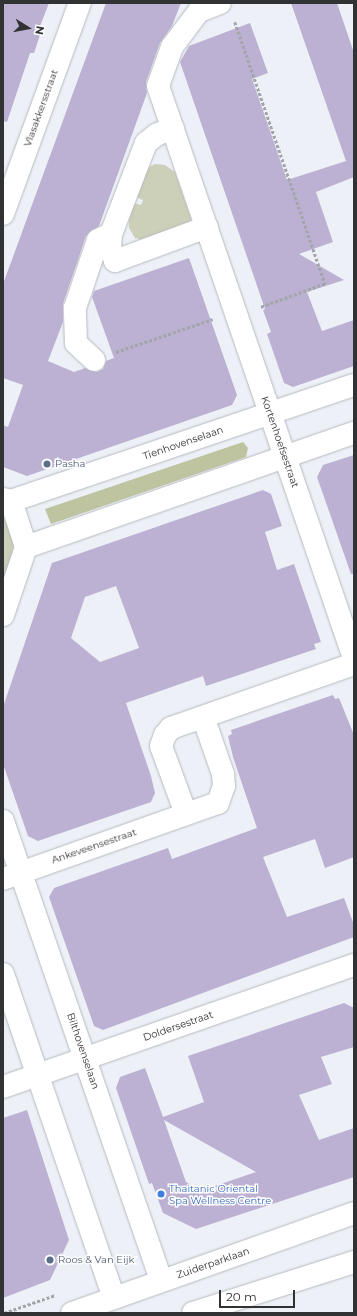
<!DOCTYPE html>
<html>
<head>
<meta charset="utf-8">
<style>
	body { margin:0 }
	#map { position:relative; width:357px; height:1316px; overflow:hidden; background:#edf1f7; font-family:Montserrat,sans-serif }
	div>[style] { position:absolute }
	.green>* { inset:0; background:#ccd0b8 }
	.forest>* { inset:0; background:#bec3a0 }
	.building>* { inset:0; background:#bcb1d2 }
	.path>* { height:2.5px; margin-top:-1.25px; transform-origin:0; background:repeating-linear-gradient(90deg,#a2a5a9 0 3px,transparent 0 5px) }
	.roads { filter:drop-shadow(0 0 1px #b6b9c0) drop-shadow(0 0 1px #b6b9c0) }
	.minor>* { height:22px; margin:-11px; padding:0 11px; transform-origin:11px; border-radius:11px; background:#fff }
	.secondary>* { height:22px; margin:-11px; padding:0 11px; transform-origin:11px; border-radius:11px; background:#fff }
	.dots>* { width:11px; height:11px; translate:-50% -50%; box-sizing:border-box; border:2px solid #fefefe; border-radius:50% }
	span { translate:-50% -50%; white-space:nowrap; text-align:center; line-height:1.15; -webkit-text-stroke:3px #fefefe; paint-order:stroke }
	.street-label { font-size:10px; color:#303234 }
	.service-label { font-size:10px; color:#4e5e75 }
	.left { translate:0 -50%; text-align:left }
	.shop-label { font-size:10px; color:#366cbe }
	.frame { position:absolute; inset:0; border:4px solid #303234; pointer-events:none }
	.north { position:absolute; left:8px; top:8px; width:40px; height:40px; -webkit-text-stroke:3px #fefefe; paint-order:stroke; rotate:101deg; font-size:11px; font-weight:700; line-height:16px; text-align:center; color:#303234 }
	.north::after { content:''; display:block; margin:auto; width:14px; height:18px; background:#303234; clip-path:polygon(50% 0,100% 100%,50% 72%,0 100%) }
	.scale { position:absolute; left:219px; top:1290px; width:76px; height:18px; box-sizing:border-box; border:2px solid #303234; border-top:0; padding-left:5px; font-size:12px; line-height:14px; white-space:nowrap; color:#303234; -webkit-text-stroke:3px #fefefe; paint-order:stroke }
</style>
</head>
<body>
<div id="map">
	<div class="green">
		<i style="clip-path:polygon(155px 164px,165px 165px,175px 172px,191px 218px,189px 224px,143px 240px,135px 238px,129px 228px,129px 219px,134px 203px,141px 205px,143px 200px,136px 197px,146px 169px)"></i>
		<i style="clip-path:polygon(3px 516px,14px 537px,13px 561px,3px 590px)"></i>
	</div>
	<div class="forest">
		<i style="clip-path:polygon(243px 442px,248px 448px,246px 457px,51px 524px,45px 509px)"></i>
	</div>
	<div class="building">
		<i style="clip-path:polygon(3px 3px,49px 3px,37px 34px,40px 35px,34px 53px,30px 53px,7px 122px,3px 121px)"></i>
		<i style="clip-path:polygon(106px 3px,181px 3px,172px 26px,160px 43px,146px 82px,147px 93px,99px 226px,86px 236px,63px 304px,63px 322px,48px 361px,74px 372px,85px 368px,97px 372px,103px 369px,106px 361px,114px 358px,92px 297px,94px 291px,189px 258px,237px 395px,232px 405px,27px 476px,3px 467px,3px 425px,8px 427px,23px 385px,3px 378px,3px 284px)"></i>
		<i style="clip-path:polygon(291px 3px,337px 3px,354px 53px,354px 177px,316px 192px,333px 242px,299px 254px,344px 280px,307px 292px,322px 331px,354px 320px,354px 366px,293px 387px,284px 383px,267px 334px,271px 332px,263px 310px,265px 309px,180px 62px,189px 46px,250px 23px,268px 73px,252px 79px,287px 180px,346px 161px)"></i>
		<i style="clip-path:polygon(354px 455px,354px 574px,351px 574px,317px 477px,323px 465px)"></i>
		<i style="clip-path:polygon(evenodd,263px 490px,271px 494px,282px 526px,265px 532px,277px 570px,294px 564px,321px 642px,314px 644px,316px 649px,206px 686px,203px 676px,126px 703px,151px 776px,155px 793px,151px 802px,38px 841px,28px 836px,3px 764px,3px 707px,52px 563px,263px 490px,116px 586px,139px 648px,100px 662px,71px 638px,85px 597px,116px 586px)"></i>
		<i style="clip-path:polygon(333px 695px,335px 699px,339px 698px,354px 735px,354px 857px,325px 868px,315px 839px,263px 857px,287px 917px,344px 898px,354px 925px,354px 937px,103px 1030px,94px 1026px,49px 897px,54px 888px,168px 848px,172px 859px,257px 828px,233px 757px,228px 736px,232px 734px,231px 730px)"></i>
		<i style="clip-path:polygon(evenodd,344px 1003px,354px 1008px,354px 1047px,321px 1057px,332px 1084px,299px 1095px,319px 1140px,354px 1128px,354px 1177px,196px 1229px,163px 1213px,152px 1183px,149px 1184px,116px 1088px,120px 1077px,145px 1068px,163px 1117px,204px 1102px,188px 1056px,344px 1003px,164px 1120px,256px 1172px,203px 1190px,186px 1182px,164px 1120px)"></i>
		<i style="clip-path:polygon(27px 1110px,69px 1240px,50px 1280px,3px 1298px,3px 1118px)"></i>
	</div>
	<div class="path">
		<i style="left:235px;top:22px;width:277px;rotate:71deg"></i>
		<i style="left:325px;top:284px;width:70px;rotate:160deg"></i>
		<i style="left:116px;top:352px;width:102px;rotate:-18.8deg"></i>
		<i style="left:4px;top:1313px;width:54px;rotate:-19.4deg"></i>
	</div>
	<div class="roads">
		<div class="minor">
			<i style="left:220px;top:3px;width:22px;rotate:159deg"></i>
			<i style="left:199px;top:11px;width:45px;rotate:126.9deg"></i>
			<i style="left:172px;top:47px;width:41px;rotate:109.7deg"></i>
			<i style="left:158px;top:86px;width:605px;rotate:71.09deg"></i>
			<i style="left:173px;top:128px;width:18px;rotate:158deg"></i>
			<i style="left:156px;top:135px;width:13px;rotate:141deg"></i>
			<i style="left:146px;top:143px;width:97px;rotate:111deg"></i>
			<i style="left:111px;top:234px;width:13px;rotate:94deg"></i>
			<i style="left:110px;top:247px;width:15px;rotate:70deg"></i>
			<i style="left:115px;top:261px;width:98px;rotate:-20.3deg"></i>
			<i style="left:3px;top:214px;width:225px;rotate:-70deg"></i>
			<i style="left:94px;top:360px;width:25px;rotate:-137deg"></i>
			<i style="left:76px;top:343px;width:35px;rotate:-92deg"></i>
			<i style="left:75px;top:308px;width:72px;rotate:-71.3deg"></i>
			<i style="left:98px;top:240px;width:14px;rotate:-25deg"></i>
			<i style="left:3px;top:499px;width:8px;rotate:14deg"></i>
			<i style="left:11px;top:501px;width:48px;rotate:71.9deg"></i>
			<i style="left:26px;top:547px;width:72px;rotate:108.7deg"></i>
			<i style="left:11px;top:501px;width:362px;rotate:-18.7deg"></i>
			<i style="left:26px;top:547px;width:347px;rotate:-19.2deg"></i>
			<i style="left:186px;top:814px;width:72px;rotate:-110.2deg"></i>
			<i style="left:161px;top:746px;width:12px;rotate:-70deg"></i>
			<i style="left:165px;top:735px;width:9px;rotate:-49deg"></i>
			<i style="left:171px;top:728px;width:194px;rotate:-19.3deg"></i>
			<i style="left:3px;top:821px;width:486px;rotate:71deg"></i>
			<i style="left:3px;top:879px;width:228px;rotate:-19.5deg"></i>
			<i style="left:218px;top:803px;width:18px;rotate:-71deg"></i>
			<i style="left:224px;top:786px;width:12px;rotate:-95deg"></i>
			<i style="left:223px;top:774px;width:60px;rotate:-109.3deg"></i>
			<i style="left:3px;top:974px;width:342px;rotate:71.1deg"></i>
			<i style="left:3px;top:1087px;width:372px;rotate:-19.2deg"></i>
		</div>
		<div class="secondary">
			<i style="left:72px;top:1313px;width:299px;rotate:-19.5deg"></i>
			<i style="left:193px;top:1313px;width:169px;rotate:-17.6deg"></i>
		</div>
	</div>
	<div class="dots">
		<i style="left:47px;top:464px;background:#5c6f8a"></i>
		<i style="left:161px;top:1194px;background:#3f7fe0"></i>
		<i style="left:50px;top:1260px;background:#5c6f8a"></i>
	</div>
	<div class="street-label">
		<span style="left:41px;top:108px;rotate:-70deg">Vlasakkersstraat</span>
		<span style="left:280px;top:442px;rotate:71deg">Kortenhoefsestraat</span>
		<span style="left:183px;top:443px;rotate:-19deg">Tienhovenselaan</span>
		<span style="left:94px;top:846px;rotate:-19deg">Ankeveensestraat</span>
		<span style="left:178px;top:1026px;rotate:-19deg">Doldersestraat</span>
		<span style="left:83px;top:1051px;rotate:71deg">Bilthovenselaan</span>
		<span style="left:213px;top:1263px;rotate:-19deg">Zuiderparklaan</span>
	</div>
	<div class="service-label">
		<span class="left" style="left:55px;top:464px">Pasha</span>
		<span class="left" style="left:58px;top:1260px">Roos &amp; Van Eijk</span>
	</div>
	<div class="shop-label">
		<span class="left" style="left:169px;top:1194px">Thaitanic Oriental<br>Spa Wellness Centre</span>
	</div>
	<div class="frame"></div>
	<div class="north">N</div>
	<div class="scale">20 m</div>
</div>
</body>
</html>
